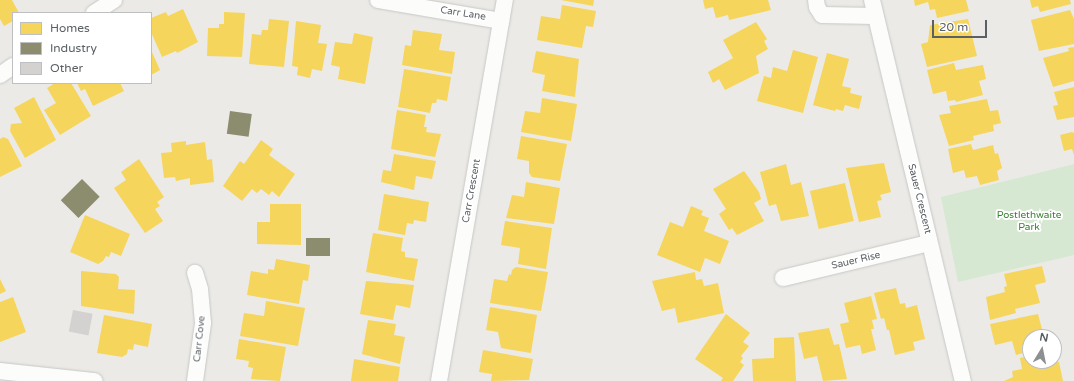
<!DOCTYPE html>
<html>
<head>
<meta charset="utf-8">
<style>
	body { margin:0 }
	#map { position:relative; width:1074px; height:381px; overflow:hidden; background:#ebeae6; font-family:"Varela Round",sans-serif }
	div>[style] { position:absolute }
	.green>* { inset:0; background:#d6e8d1 }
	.homes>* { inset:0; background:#f6d55c; transform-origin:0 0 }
	.industry>* { inset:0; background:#8c8c6e; transform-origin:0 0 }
	.building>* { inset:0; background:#d3d2d0; transform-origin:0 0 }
	.roads { filter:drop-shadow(0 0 1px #c7c7c7) drop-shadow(0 0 1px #c7c7c7) }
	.street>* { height:16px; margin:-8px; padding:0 8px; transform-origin:8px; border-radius:8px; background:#fcfcfb }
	span { translate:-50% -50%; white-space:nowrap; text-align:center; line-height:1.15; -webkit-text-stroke:4px #fff; paint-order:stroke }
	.street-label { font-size:10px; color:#5b6064 }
	.park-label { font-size:10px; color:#398433 }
	.legend { position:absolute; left:12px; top:12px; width:140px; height:72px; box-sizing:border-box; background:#fff; border:1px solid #bdbfc1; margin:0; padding:5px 7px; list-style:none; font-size:12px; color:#5b6064 }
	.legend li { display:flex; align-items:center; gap:8px; height:20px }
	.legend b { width:20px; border:1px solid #bdbfc1 }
	.north { position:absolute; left:1022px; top:329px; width:40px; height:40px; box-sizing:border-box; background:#fff; border:1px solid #bdbfc1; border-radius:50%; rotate:10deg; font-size:11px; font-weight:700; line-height:16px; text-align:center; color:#5b6064 }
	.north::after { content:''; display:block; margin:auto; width:14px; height:18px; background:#8d9092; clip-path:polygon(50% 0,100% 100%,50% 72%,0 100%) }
	.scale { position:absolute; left:932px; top:20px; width:55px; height:18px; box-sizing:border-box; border:2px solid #5b6064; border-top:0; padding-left:5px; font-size:12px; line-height:14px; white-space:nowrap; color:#5b6064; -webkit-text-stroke:3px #fff; paint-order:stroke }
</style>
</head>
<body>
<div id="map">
	<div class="green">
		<i style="clip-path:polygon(1074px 164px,1074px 255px,958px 282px,941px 197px)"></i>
	</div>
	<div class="homes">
		<i style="clip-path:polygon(0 0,12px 0,19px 13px,13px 13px,13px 21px,4px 26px,0 19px)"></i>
		<i style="clip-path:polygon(561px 0,594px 0,593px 6px)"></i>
		<i style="clip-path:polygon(703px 0,768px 0,771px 10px,729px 20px,728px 15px,716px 18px,713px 7px,705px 9px)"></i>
		<i style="clip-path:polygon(914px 0,966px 0,969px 11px,937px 18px,935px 9px,930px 10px,928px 2px,915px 6px)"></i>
		<i style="clip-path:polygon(1030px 0,1070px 0,1071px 4px,1040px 12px,1038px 6px,1032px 8px)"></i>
		<i style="clip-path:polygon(562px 5px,596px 11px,593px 27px,586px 26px,582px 48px,537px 40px,541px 16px,560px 19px)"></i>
		<i style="clip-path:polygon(183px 9px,198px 42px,177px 53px,176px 51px,162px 57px,151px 32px,151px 18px,166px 12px,168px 16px)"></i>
		<i style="clip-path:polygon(1070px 10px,1074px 19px,1074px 44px,1039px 51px,1031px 20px)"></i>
		<i style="clip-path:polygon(224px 12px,245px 13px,242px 57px,207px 56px,208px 28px,219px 28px,219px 24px,224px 24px)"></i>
		<i style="clip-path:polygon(269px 19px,289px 21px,284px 67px,249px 64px,252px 34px,261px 35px,262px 30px,268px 30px)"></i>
		<i style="clip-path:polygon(968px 19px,977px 56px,927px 67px,921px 44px,928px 42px,930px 25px)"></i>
		<i style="clip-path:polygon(296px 21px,321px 25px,318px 43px,327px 44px,322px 71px,312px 69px,310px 78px,297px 75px,298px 67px,292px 66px)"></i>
		<i style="clip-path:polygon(756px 22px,767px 39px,764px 41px,768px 49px,756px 56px,759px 73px,725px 90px,719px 79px,713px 83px,708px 72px,733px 58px,723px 40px)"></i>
		<i style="clip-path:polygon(413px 30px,442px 34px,439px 50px,455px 52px,452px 74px,402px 65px,405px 45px,411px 46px)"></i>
		<i style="clip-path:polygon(354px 33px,373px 37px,365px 84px,338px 79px,340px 67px,331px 65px,335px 42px,352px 44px)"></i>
		<i style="clip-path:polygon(1074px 47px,1074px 81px,1053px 87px,1043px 58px,1069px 51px,1068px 48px)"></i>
		<i style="clip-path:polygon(151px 50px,160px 70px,151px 75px)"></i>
		<i style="clip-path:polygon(793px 50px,818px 57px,803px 113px,757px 101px,764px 76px,771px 78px,773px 67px,787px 71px)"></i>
		<i style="clip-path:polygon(536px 51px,579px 59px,575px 97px,542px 91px,545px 75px,532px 72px)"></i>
		<i style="clip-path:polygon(827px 53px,849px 59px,842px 86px,851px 88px,850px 93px,862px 96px,859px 109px,845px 105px,843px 111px,836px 109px,835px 111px,813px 105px)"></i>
		<i style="clip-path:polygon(954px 63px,956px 70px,983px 65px,986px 79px,979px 81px,983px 95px,956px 102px,955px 100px,948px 101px,946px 91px,933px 94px,927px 70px)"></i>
		<i style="clip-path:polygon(404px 69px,451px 77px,447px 101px,437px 99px,436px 103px,432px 103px,430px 113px,398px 107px)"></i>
		<i style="clip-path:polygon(55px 83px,71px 83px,91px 116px,60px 135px,44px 110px,56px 103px,47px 88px)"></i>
		<i style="clip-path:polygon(77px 83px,120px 83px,124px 91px,93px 106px,85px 89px,81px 91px)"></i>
		<i style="clip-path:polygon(1074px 87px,1074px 117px,1057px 120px,1053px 106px,1058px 105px,1054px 92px)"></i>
		<i style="clip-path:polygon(34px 97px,56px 140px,25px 158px,10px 131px,11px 124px,22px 123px,14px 108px)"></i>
		<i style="clip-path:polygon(542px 98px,577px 104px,571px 141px,521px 132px,525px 111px,540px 113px)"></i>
		<i style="clip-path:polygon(987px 99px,990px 111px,998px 110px,1001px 123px,993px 125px,994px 131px,973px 136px,974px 140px,949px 146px,939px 115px,951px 113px,949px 106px)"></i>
		<i style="clip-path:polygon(397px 110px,426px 115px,424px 127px,427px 127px,426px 132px,441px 134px,435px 157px,391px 149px)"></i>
		<i style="clip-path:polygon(1072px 132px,1074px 133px,1074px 155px,1072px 149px,1064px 151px,1060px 135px)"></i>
		<i style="clip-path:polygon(521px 136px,567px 144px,560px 181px,532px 177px,529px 173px,529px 161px,517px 159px)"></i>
		<i style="clip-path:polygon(3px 137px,8px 139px,22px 166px,0 177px,0 139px)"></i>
		<i style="clip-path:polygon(261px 140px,273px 149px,269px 155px,295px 174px,279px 197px,272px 191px,269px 195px,261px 189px,257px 193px,252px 189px,242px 201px,223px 186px,240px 161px,244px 164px)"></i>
		<i style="clip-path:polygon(186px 141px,186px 145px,205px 142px,207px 160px,212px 159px,214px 182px,190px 185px,190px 178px,176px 181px,175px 177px,164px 178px,161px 153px,172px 152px,171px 143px)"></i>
		<i style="clip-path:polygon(971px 144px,973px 150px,993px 145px,995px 154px,998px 153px,1002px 168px,997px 171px,999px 180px,980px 185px,977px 176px,966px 178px,964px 170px,953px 173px,948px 149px)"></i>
		<i style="clip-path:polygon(394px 154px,436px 161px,432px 179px,416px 176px,414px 190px,381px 182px,383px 170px,391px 171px)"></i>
		<i style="clip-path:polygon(139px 159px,164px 197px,157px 202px,160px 206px,155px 209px,163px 221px,145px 233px,114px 188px,126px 180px,121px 172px)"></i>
		<i style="clip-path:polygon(884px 163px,891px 192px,880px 195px,882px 200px,877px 201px,881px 217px,859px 222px,846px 168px)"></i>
		<i style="clip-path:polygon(786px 164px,791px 185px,801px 182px,809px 216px,781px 221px,776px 204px,769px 206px,760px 172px)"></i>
		<i style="clip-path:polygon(744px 171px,759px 192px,761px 199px,754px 203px,764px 221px,737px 235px,732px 228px,729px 230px,719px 214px,726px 209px,713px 189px)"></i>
		<i style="clip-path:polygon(526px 182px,560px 188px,554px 224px,506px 218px,512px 195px,524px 197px)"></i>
		<i style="left:845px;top:183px;width:39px;height:36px;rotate:77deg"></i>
		<i style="clip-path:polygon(384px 194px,429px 202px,426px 222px,414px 220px,413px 224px,407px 223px,405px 235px,378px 230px)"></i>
		<i style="clip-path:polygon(270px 204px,301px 204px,301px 245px,257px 244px,257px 222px,270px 222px)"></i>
		<i style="clip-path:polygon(691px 206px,703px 211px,701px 215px,709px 218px,704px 231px,729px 241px,720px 264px,705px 258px,700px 272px,657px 255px,670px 222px,683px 227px)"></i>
		<i style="clip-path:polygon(85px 215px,130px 234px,121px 256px,111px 252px,109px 257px,106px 256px,103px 261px,98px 264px,70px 252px)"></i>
		<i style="clip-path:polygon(505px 221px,552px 228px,546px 269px,518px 264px,520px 248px,501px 245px)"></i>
		<i style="clip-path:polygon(373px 233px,403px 238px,401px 251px,405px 252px,405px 257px,418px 259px,414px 281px,366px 272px)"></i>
		<i style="clip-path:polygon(276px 259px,310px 265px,308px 281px,303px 280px,299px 304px,247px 295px,251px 271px,268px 274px,268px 269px,274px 270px)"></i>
		<i style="clip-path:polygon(1042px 266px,1046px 282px,1035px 285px,1040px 303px,1015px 309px,1016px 313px,990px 320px,986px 297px,1005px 292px,1004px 287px,1007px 286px,1004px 274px)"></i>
		<i style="clip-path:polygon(516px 267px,548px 272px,541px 311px,490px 303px,494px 279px,507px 281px,509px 274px,511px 275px,512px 270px)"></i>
		<i style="clip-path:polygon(81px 271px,116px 274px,119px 277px,118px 289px,135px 290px,134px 314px,81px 306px)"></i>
		<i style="clip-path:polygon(695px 272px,696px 280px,702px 279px,704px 286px,718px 283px,724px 313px,678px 323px,675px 308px,662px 311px,652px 281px)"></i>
		<i style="clip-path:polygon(0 279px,6px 291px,0 294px)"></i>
		<i style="clip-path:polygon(366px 281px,414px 285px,410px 308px,396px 305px,393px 320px,360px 314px)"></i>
		<i style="clip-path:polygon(896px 288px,900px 304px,905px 303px,906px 308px,917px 305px,925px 339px,913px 342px,915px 350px,895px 355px,889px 330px,887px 330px,884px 318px,881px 319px,874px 293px)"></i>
		<i style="clip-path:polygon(871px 296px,877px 319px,872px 320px,874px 329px,871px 329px,876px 350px,862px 354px,860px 345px,846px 348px,840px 324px,849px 322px,844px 303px)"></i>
		<i style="clip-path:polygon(13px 297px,26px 332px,0 342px,0 302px)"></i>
		<i style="clip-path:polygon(266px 301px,305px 308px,298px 346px,240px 336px,244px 313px,264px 316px)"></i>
		<i style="clip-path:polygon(490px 307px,537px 315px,531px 353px,501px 348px,498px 332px,486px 330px)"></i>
		<i style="clip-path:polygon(726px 314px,750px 333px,743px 342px,749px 346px,741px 356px,743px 358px,740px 362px,744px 365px,733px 381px,721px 381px,723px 378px,695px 359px)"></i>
		<i style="clip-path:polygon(1038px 314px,1044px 337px,1030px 337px,1030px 351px,1016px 355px,1012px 341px,995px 345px,990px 324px)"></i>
		<i style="clip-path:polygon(104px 315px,152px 324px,148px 347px,134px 344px,133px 350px,128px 349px,127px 354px,122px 357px,97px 353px)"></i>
		<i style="clip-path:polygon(368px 320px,396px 324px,394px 335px,405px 337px,400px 364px,362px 354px)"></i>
		<i style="clip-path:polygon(829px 328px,834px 345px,839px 344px,847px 379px,823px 381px,817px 356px,804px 359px,798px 333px)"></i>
		<i style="clip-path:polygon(794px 337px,796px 381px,753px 381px,752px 359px,774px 358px,774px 338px)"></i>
		<i style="clip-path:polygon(239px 339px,286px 347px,280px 381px,251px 379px,253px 368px,248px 367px,249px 361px,236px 359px)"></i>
		<i style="clip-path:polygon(483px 350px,533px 359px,529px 380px,491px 381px,492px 374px,479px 372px)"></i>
		<i style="clip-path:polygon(1030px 356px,1030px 361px,1059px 362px,1063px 381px,1004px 381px,1013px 377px,1012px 371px,1022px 369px,1020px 358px)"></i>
		<i style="clip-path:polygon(354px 359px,400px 367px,398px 381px,351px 381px)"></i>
	</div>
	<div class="industry">
		<i style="left:230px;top:111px;width:22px;height:23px;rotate:8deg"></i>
		<i style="left:82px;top:179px;width:25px;height:30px;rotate:45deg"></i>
		<i style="left:306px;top:238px;width:24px;height:18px"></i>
	</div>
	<div class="building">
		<i style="left:73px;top:310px;width:20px;height:22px;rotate:11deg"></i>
	</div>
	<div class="roads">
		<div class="street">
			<i style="left:378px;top:0;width:125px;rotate:9.7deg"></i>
			<i style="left:816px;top:0;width:7px;rotate:82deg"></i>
			<i style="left:817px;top:7px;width:9px;rotate:58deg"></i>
			<i style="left:822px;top:15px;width:53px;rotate:1.1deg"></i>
			<i style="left:872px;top:0;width:392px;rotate:76.6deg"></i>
			<i style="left:94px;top:13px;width:24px;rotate:-33deg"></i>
			<i style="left:0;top:75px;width:16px;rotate:-35deg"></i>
			<i style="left:783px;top:278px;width:150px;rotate:-13.5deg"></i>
			<i style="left:0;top:371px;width:95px;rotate:6.1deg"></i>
			<i style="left:195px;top:381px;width:59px;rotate:-82.1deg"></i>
			<i style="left:203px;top:323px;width:34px;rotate:-95deg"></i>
			<i style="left:200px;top:289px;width:17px;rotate:-107deg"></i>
			<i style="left:439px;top:381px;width:387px;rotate:-80.2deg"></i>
		</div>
	</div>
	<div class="street-label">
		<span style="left:463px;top:14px;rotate:9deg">Carr Lane</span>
		<span style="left:472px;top:191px;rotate:-80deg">Carr Crescent</span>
		<span style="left:919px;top:199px;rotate:76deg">Sauer Crescent</span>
		<span style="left:856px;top:261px;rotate:-13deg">Sauer Rise</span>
		<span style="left:200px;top:339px;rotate:-84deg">Carr Cove</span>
	</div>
	<div class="park-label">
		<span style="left:1029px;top:221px">Postlethwaite<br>Park</span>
	</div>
	<ul class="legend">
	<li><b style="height:11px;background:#f6d55c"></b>Homes</li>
	<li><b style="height:11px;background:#8c8c6e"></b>Industry</li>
	<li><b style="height:11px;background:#d3d2d0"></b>Other</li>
	</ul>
	<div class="north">N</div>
	<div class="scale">20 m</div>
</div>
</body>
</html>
